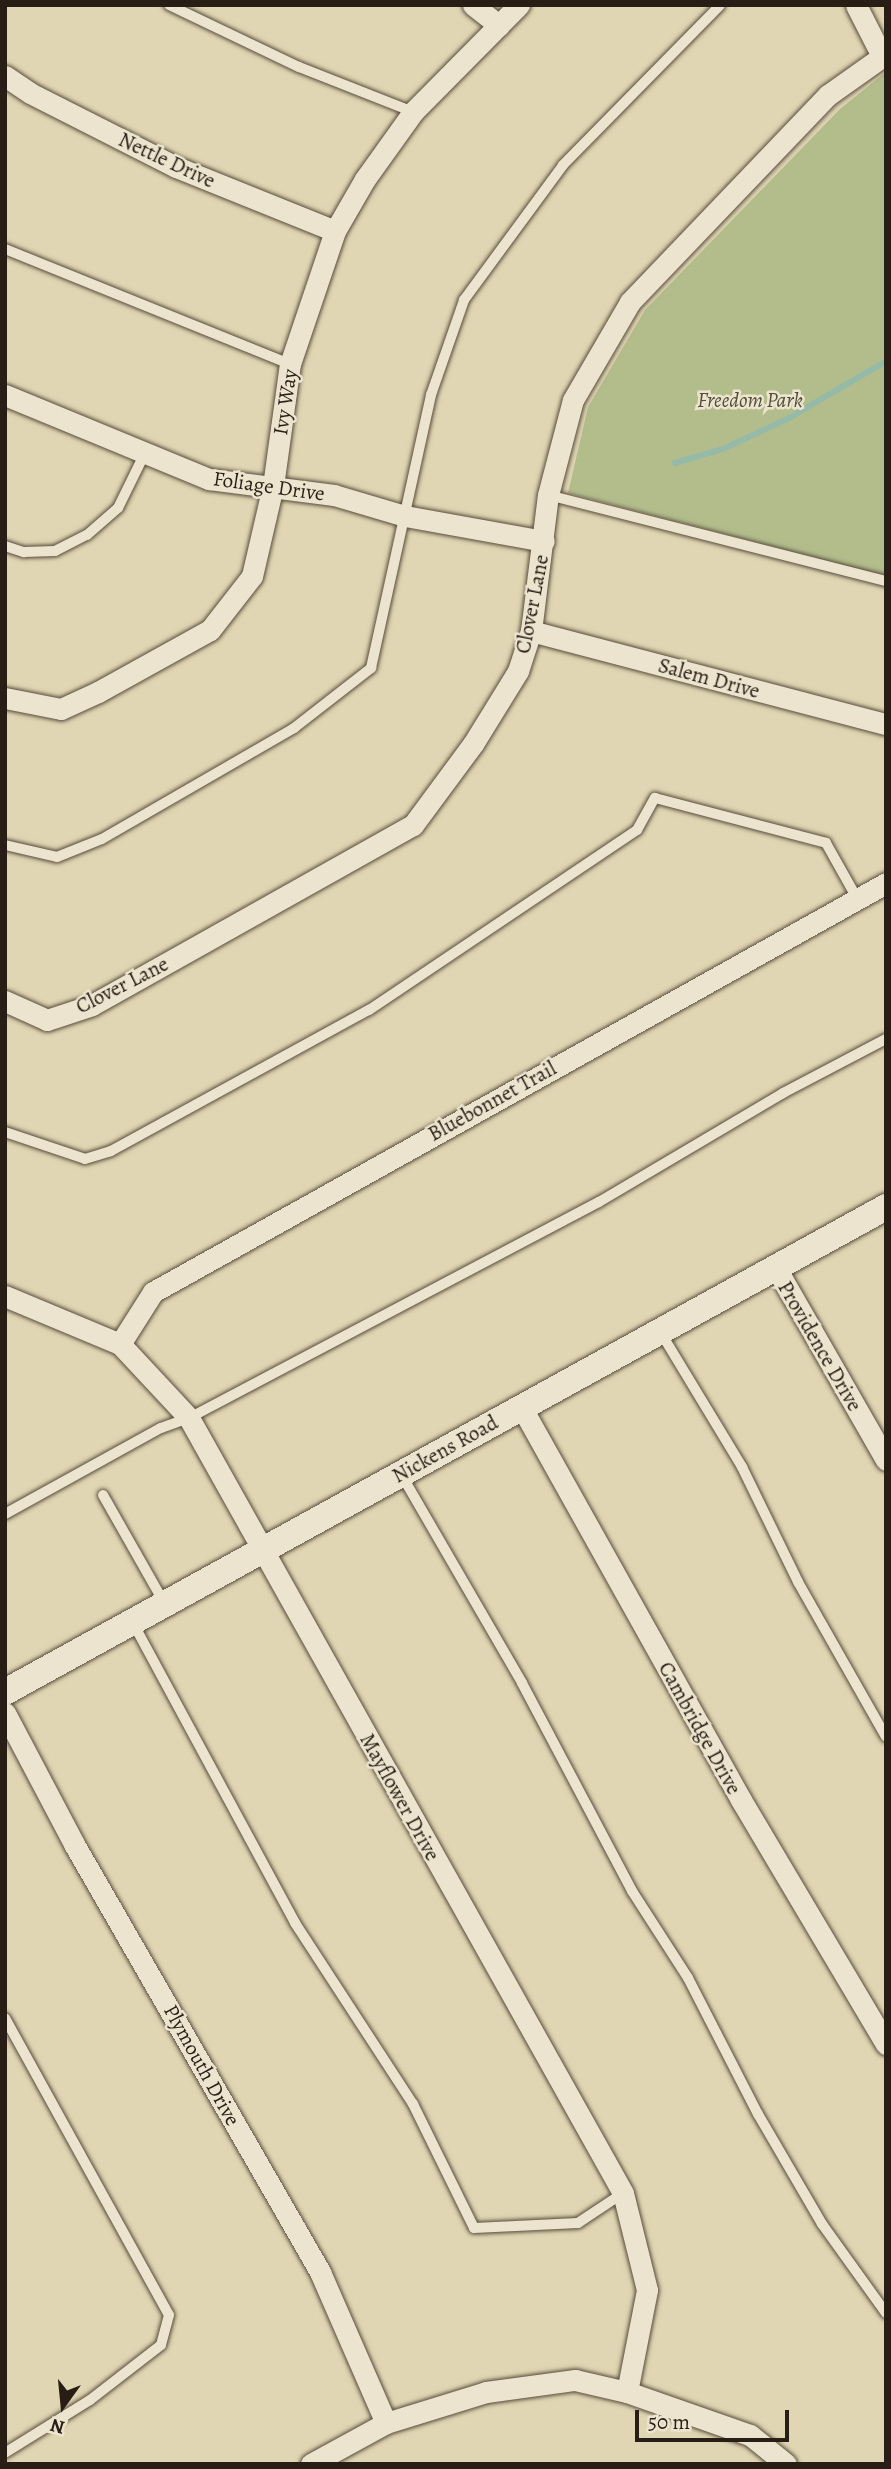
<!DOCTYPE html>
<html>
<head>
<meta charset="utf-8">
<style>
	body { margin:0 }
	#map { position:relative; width:891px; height:2469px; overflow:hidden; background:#e1d6b3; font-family:Alegreya,serif }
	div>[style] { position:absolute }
	.green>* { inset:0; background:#b3bd8c }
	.stream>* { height:6px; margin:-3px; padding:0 3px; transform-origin:3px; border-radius:3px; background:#95baa8 }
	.roads { filter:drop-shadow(0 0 2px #574c3c) drop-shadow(0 0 2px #574c3c) }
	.service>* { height:10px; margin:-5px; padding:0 5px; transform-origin:5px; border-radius:5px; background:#ece4ce }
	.minor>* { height:21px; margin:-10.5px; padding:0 10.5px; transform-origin:10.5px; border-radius:10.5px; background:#ece4ce }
	.tertiary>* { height:26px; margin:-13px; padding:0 13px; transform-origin:13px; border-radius:13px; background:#ece4ce }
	span { translate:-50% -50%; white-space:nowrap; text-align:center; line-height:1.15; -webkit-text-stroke:5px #ece4ce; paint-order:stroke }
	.street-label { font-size:21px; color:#291e15 }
	.park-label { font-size:21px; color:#524e39; font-style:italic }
	.frame { position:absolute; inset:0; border:7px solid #291e15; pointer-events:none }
	.north { position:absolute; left:28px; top:2371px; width:70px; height:70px; -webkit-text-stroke:5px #ece4ce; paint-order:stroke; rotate:195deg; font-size:19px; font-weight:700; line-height:28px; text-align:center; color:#291e15 }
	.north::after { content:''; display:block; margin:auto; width:24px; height:32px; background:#291e15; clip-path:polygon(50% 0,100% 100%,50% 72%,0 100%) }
	.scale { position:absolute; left:635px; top:2410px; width:154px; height:32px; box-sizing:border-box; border:4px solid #291e15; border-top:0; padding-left:9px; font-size:21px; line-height:24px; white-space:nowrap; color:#291e15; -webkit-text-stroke:5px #ece4ce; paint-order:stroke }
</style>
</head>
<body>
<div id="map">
	<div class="green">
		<i style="clip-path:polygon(886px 72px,886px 576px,568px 493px,588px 407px,645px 310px,840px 109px)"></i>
	</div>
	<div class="stream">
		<i style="left:675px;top:463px;width:50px;rotate:-16.3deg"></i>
		<i style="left:723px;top:449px;width:73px;rotate:-25.2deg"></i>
		<i style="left:789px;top:418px;width:113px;rotate:-30.4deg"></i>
	</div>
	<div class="roads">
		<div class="service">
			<i style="left:169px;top:5px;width:144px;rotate:25.5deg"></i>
			<i style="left:299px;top:67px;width:123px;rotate:21.5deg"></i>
			<i style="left:5px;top:249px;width:307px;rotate:22deg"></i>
			<i style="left:548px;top:495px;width:349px;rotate:14.3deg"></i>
			<i style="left:5px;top:546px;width:20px;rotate:18deg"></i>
			<i style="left:24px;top:552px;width:31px;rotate:-2deg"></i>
			<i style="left:55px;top:551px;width:36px;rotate:-27deg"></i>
			<i style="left:87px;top:535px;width:41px;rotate:-41.1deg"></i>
			<i style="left:118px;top:508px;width:61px;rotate:-63.9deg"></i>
			<i style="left:5px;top:845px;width:53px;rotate:13deg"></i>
			<i style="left:57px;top:857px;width:48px;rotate:-21.8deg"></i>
			<i style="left:102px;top:839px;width:222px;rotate:-30deg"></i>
			<i style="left:294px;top:728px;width:98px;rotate:-37.9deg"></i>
			<i style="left:371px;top:668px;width:280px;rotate:-77.6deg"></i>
			<i style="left:431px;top:395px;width:101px;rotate:-70.8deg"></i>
			<i style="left:464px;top:300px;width:167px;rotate:-53.7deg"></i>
			<i style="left:563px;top:165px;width:224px;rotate:-45.5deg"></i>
			<i style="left:5px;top:1132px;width:84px;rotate:18.6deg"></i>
			<i style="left:85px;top:1159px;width:27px;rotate:-17deg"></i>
			<i style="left:111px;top:1151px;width:294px;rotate:-28.7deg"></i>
			<i style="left:369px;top:1010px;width:323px;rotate:-33.9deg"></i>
			<i style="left:637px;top:830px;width:37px;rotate:-61deg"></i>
			<i style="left:655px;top:798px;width:177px;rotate:14.7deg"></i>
			<i style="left:826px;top:843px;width:65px;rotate:60.7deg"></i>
			<i style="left:661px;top:1333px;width:157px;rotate:58.8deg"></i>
			<i style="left:742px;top:1467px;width:128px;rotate:64deg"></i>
			<i style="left:798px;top:1582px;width:178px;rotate:60.4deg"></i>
			<i style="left:401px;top:1474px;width:241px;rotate:59.9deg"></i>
			<i style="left:522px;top:1683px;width:235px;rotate:62.1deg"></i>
			<i style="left:632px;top:1891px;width:103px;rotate:57.2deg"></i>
			<i style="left:688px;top:1978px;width:153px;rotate:62.8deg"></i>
			<i style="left:758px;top:2114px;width:127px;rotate:59.8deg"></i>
			<i style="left:822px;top:2224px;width:110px;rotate:54.3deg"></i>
			<i style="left:103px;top:1495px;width:125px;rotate:60.4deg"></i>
			<i style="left:5px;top:1514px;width:178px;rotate:-28.9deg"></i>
			<i style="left:161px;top:1428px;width:30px;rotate:-20deg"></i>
			<i style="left:189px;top:1418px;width:463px;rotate:-27.8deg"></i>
			<i style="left:599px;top:1202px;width:214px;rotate:-30.6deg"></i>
			<i style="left:783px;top:1093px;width:116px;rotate:-27.7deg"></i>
			<i style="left:133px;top:1623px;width:341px;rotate:61.6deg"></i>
			<i style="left:295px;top:1923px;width:216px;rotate:56.9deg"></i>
			<i style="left:413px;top:2104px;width:138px;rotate:63.8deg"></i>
			<i style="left:474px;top:2228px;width:104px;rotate:-2.8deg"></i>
			<i style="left:578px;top:2223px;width:54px;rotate:-33.7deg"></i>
			<i style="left:5px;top:2018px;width:339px;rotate:61.1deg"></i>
			<i style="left:169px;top:2315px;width:31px;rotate:105deg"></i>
			<i style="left:161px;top:2345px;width:90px;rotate:142.2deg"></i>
			<i style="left:90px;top:2400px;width:100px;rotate:148.1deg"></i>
		</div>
		<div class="minor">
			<i style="left:473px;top:5px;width:33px;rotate:38deg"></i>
			<i style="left:856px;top:5px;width:57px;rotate:63deg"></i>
			<i style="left:5px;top:76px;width:30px;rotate:34deg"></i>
			<i style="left:30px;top:93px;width:164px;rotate:26.9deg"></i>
			<i style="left:176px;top:167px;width:171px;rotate:21.9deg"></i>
			<i style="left:5px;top:395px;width:221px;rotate:22.4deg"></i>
			<i style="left:209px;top:479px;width:126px;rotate:7.3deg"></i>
			<i style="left:334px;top:495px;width:74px;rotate:16.5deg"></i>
			<i style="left:405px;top:516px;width:141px;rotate:10.2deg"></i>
			<i style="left:531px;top:631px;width:367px;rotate:14.7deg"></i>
			<i style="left:5px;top:698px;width:57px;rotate:11.1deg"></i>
			<i style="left:61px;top:709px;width:41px;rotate:-24.7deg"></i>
			<i style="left:98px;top:692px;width:128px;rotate:-29deg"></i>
			<i style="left:210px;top:630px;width:68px;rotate:-52.1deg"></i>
			<i style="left:252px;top:576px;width:92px;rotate:-76.9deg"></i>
			<i style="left:273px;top:486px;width:123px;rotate:-82.1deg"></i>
			<i style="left:290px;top:364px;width:140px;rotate:-71.3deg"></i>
			<i style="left:335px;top:231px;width:60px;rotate:-60deg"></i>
			<i style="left:365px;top:179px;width:82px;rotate:-54.4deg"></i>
			<i style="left:413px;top:112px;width:151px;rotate:-45.3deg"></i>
			<i style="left:5px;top:1001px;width:46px;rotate:24.3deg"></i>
			<i style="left:47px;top:1020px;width:47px;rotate:-18.4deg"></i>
			<i style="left:92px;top:1005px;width:368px;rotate:-29.3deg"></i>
			<i style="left:413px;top:825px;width:101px;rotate:-53.5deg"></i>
			<i style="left:473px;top:744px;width:86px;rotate:-58.3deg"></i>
			<i style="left:518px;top:671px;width:42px;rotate:-72deg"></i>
			<i style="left:531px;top:631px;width:137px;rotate:-82.9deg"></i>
			<i style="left:548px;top:495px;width:98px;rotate:-75.3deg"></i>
			<i style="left:573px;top:400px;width:113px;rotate:-59.8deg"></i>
			<i style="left:630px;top:302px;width:286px;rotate:-46.3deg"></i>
			<i style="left:828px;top:95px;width:71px;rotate:-35.3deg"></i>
			<i style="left:776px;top:1268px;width:221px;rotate:60.2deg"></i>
			<i style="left:5px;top:1296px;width:125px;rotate:22.7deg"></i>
			<i style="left:120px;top:1344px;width:101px;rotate:47deg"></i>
			<i style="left:189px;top:1418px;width:888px;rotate:60.75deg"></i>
			<i style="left:623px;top:2193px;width:100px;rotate:76.1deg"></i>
			<i style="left:647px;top:2290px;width:104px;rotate:101.1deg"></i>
			<i style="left:120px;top:1344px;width:62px;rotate:-57.6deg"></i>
			<i style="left:153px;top:1292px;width:839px;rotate:-29.16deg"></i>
			<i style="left:522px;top:1408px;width:449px;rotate:60.8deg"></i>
			<i style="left:741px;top:1800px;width:284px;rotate:59.3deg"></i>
			<i style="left:5px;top:1713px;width:148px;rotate:62.2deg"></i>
			<i style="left:74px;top:1844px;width:494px;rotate:60.1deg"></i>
			<i style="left:320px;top:2272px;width:165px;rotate:66.4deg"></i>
			<i style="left:311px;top:2464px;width:85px;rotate:-28.7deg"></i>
			<i style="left:386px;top:2423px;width:105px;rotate:-17.2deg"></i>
			<i style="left:486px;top:2392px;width:90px;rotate:-7.7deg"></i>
			<i style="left:575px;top:2380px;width:53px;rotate:13deg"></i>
			<i style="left:627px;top:2392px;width:130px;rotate:19.3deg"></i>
			<i style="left:750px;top:2435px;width:46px;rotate:38.9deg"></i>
		</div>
		<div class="tertiary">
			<i style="left:5px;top:1692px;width:1006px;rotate:-28.83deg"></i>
		</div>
	</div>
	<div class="street-label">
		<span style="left:167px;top:160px;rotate:25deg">Nettle Drive</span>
		<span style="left:285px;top:402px;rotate:-81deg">Ivy Way</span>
		<span style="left:269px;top:486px;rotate:8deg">Foliage Drive</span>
		<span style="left:532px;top:604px;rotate:-79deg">Clover Lane</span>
		<span style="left:709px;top:678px;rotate:15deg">Salem Drive</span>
		<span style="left:122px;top:985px;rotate:-27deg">Clover Lane</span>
		<span style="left:492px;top:1101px;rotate:-29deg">Bluebonnet Trail</span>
		<span style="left:820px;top:1346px;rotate:60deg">Providence Drive</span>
		<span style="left:445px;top:1449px;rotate:-29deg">Nickens Road</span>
		<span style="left:700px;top:1728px;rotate:61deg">Cambridge Drive</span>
		<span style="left:400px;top:1797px;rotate:61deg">Mayflower Drive</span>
		<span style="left:202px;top:2065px;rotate:61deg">Plymouth Drive</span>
	</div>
	<div class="park-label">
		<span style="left:750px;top:400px">Freedom Park</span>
	</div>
	<div class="frame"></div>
	<div class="north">N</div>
	<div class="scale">50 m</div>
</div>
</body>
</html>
